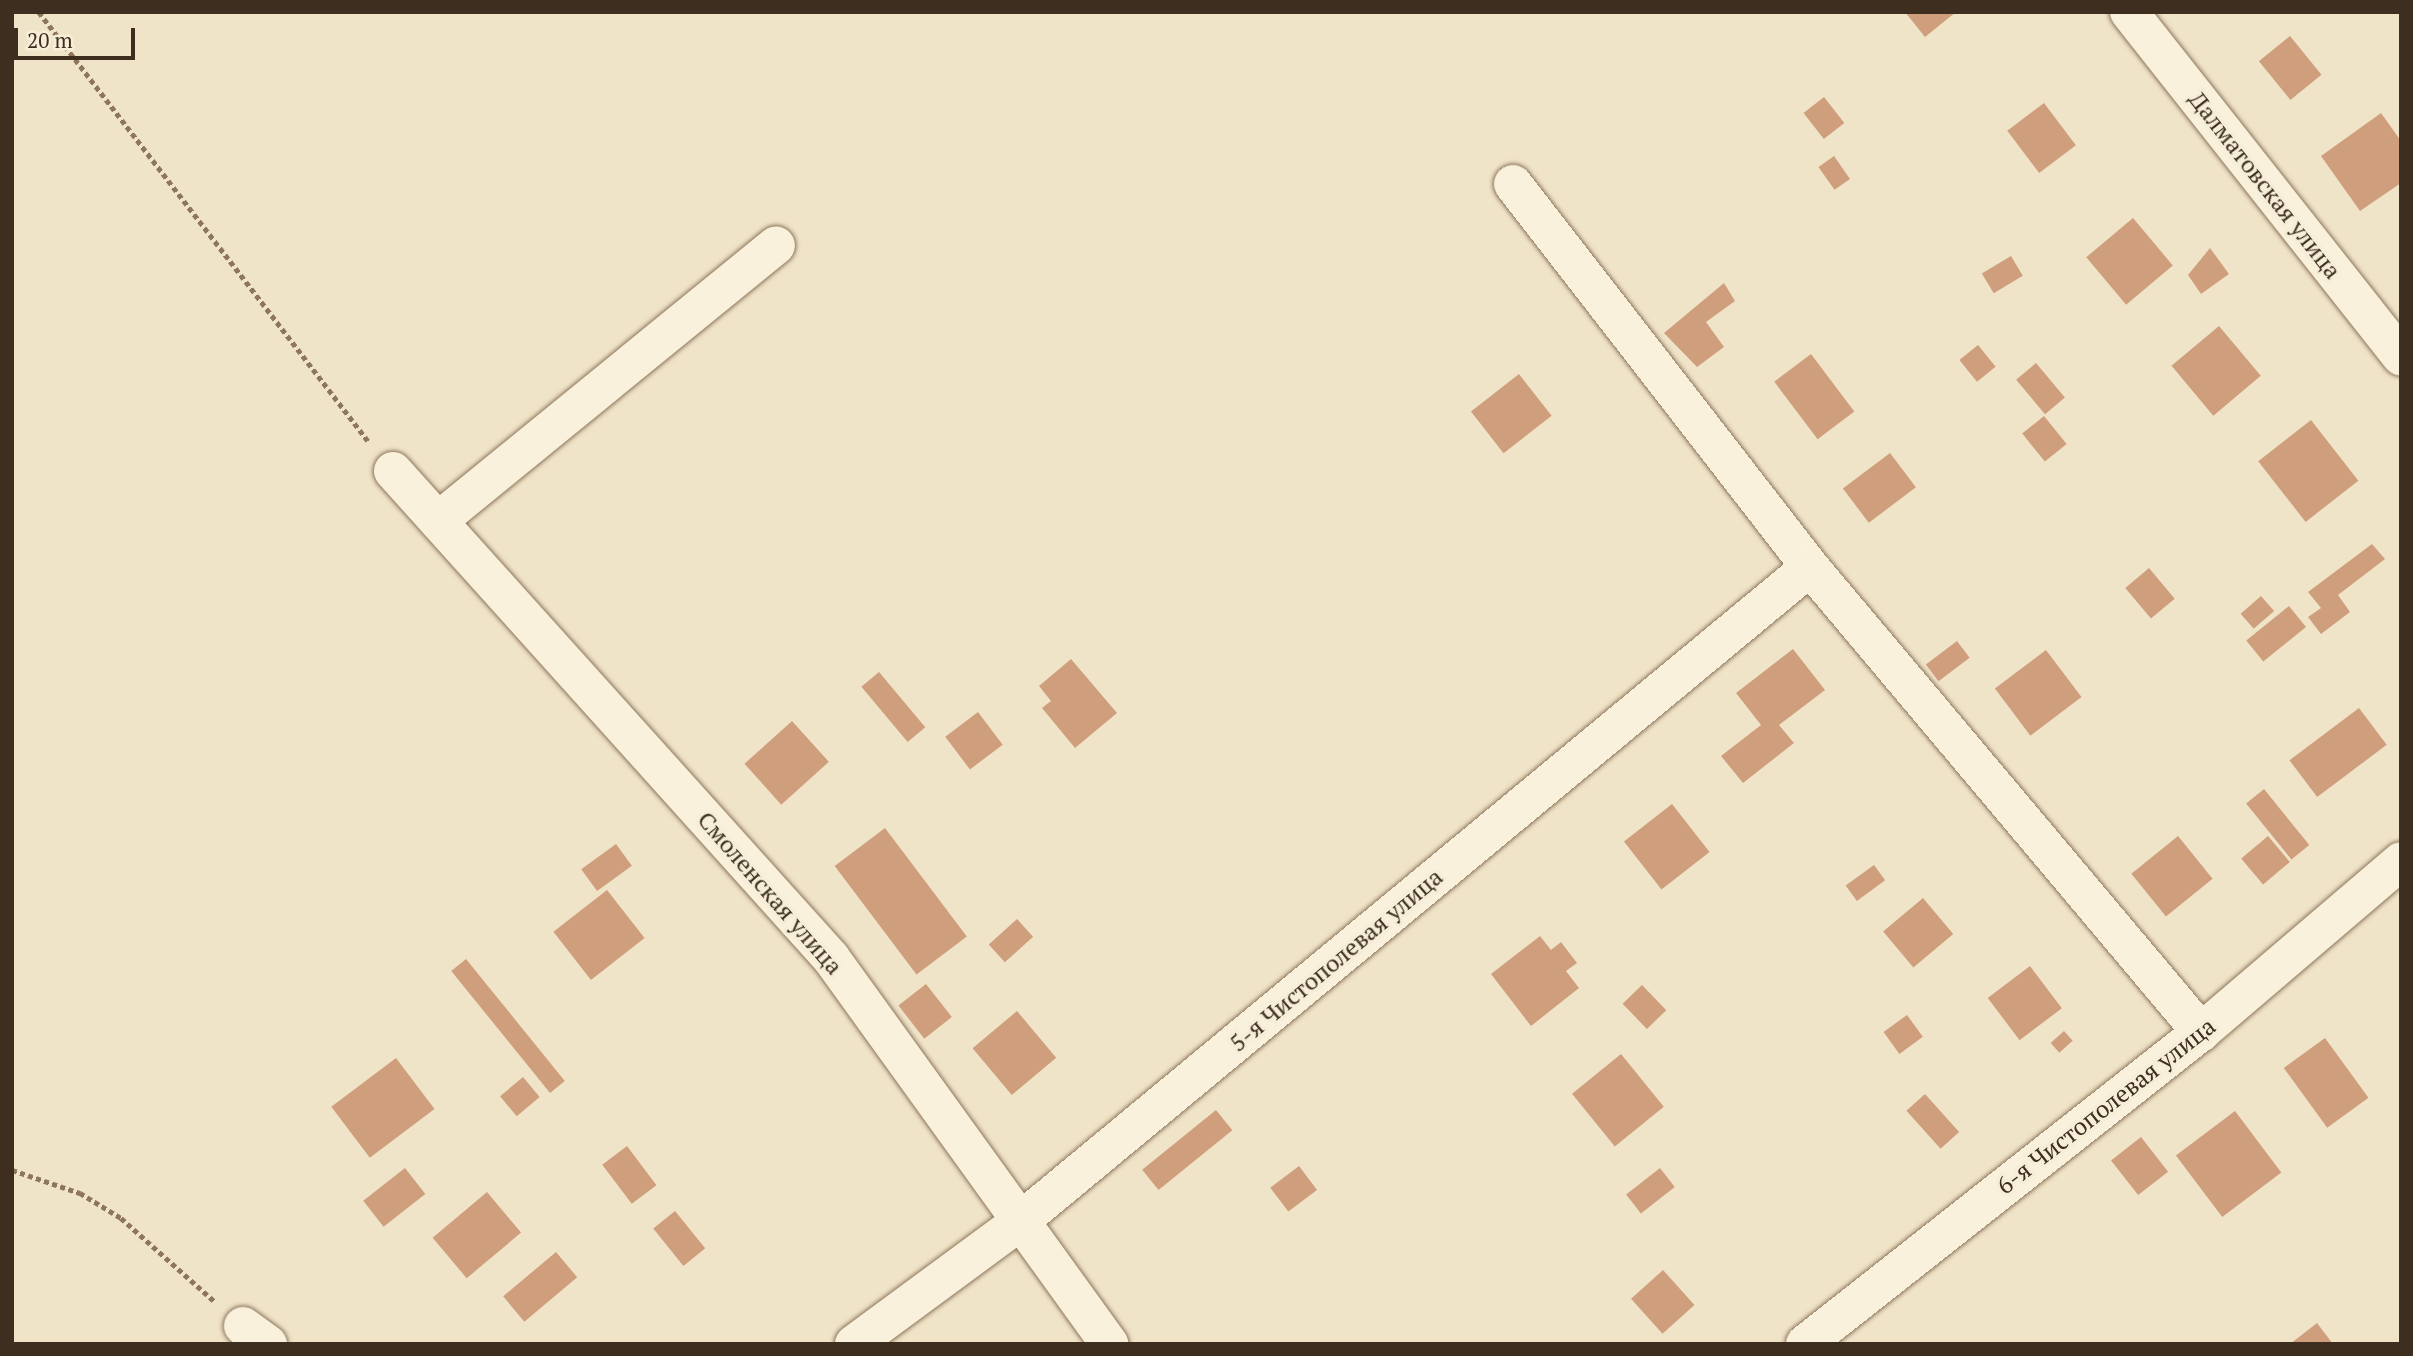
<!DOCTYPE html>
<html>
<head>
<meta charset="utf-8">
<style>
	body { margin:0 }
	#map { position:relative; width:2413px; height:1356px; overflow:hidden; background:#f0e4c8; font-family:"PT Serif",serif }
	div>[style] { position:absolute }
	.building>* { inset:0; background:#cf9f7d; transform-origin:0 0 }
	.path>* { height:4.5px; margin-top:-2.25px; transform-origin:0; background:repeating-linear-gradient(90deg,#8d765c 0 5px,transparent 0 8.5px) }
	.roads { filter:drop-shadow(0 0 2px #8d765c) drop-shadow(0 0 2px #8d765c) }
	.minor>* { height:38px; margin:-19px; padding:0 19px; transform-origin:19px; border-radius:19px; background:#faf1dc }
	span { translate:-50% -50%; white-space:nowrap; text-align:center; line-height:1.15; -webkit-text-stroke:7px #f7eed8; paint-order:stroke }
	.street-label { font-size:24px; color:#3d2e20 }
	.frame { position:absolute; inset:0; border:14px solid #3d2e20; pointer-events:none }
	.scale { position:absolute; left:14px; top:28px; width:121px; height:32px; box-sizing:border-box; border:4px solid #3d2e20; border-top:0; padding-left:9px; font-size:21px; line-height:24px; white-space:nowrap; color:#3d2e20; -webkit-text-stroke:5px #f7eed8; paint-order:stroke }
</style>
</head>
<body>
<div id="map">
	<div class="building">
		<i style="clip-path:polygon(1905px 12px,1956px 12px,1925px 37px)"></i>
		<i style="left:2290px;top:36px;width:50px;height:40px;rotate:51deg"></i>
		<i style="left:1824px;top:97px;width:33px;height:26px;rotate:52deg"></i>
		<i style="left:2044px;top:103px;width:53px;height:46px;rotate:53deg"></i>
		<i style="clip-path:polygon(2381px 113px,2401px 141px,2401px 183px,2360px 211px,2321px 156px)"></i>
		<i style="left:1834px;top:156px;width:28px;height:19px;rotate:55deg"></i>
		<i style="left:2133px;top:218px;width:62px;height:61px;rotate:50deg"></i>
		<i style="clip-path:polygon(2210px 248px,2229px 274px,2201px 294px,2188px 275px)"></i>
		<i style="left:2011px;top:256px;width:23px;height:34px;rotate:59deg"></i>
		<i style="clip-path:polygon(1724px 283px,1735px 301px,1706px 322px,1724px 347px,1697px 367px,1664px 333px)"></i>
		<i style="left:2219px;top:326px;width:65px;height:62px;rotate:50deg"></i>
		<i style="left:1978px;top:345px;width:28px;height:24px;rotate:51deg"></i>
		<i style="left:1811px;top:354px;width:72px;height:46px;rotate:53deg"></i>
		<i style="left:2036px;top:363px;width:45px;height:26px;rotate:50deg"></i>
		<i style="left:1519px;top:374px;width:53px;height:61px;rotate:52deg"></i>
		<i style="left:2044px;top:416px;width:36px;height:28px;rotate:51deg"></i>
		<i style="left:2311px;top:420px;width:77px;height:67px;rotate:52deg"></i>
		<i style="left:1890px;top:453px;width:43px;height:59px;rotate:53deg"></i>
		<i style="clip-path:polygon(2372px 544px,2385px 559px,2338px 595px,2350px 612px,2321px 634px,2308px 617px,2321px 608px,2308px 592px)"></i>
		<i style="left:2149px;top:568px;width:40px;height:31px;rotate:50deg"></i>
		<i style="left:2261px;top:596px;width:20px;height:27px;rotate:49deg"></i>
		<i style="left:2289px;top:606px;width:27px;height:55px;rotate:51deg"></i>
		<i style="left:1957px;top:641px;width:21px;height:39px;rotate:53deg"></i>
		<i style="clip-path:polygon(1793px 649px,1825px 690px,1779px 725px,1794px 743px,1743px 783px,1721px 756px,1761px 725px,1736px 693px)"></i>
		<i style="left:2046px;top:650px;width:59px;height:64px;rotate:53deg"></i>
		<i style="clip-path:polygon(1071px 659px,1117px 713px,1075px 748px,1042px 708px,1051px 701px,1039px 686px)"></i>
		<i style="left:879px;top:672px;width:72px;height:23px;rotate:50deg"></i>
		<i style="left:2359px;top:708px;width:46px;height:87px;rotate:53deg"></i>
		<i style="left:978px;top:712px;width:41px;height:41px;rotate:53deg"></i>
		<i style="left:792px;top:721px;width:55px;height:64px;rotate:48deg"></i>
		<i style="left:2264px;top:789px;width:72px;height:23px;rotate:51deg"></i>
		<i style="left:1672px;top:804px;width:61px;height:61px;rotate:52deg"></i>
		<i style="left:885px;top:828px;width:136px;height:63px;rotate:53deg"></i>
		<i style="left:2178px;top:836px;width:55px;height:60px;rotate:51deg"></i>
		<i style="left:2268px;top:836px;width:34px;height:35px;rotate:50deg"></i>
		<i style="left:616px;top:844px;width:27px;height:43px;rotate:54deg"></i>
		<i style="left:1874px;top:865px;width:19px;height:35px;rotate:54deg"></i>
		<i style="left:607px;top:890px;width:61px;height:68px;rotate:52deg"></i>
		<i style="left:1923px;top:898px;width:47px;height:52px;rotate:50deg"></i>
		<i style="left:1017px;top:919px;width:24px;height:38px;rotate:48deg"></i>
		<i style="clip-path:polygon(1540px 936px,1551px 950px,1561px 942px,1577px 963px,1566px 971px,1579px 988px,1531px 1026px,1491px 974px)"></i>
		<i style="left:466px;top:959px;width:157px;height:19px;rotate:51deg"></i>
		<i style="left:2030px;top:966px;width:53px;height:53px;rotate:53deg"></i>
		<i style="left:926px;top:984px;width:42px;height:35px;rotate:52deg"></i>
		<i style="left:1642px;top:985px;width:35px;height:27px;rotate:46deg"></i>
		<i style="left:1017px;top:1011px;width:61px;height:58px;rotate:50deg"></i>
		<i style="left:1907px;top:1015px;width:27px;height:29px;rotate:54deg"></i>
		<i style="left:2064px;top:1031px;width:13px;height:18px;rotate:48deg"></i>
		<i style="left:2325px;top:1038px;width:74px;height:51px;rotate:54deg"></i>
		<i style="left:1621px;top:1054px;width:68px;height:63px;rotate:51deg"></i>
		<i style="left:396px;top:1058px;width:64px;height:81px;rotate:53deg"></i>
		<i style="left:523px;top:1077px;width:26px;height:30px;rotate:50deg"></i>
		<i style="left:1925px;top:1094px;width:51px;height:25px;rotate:48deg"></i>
		<i style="left:1216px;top:1110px;width:26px;height:95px;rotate:51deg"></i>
		<i style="left:2235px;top:1111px;width:77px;height:74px;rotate:53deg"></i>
		<i style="left:2141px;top:1137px;width:44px;height:38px;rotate:52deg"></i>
		<i style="left:627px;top:1146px;width:49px;height:31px;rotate:53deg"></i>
		<i style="left:1299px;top:1166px;width:30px;height:36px;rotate:53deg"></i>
		<i style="left:405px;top:1168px;width:33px;height:53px;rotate:52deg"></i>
		<i style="left:1660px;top:1168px;width:24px;height:43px;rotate:52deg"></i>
		<i style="left:487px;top:1192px;width:53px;height:71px;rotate:50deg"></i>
		<i style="left:675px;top:1211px;width:48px;height:28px;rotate:51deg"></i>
		<i style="left:556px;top:1252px;width:33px;height:69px;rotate:50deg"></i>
		<i style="left:1663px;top:1270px;width:47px;height:43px;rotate:48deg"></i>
		<i style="clip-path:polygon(2317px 1323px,2333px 1344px,2290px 1344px)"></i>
	</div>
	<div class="path">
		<i style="left:39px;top:12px;width:542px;rotate:52.5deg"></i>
		<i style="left:12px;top:1170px;width:72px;rotate:18.7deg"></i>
		<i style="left:80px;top:1193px;width:48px;rotate:31.4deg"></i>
		<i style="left:121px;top:1218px;width:125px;rotate:41.7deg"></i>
	</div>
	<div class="roads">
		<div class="minor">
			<i style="left:2129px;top:12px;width:439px;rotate:51.7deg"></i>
			<i style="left:1513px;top:184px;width:485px;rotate:52.2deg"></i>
			<i style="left:1810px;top:567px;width:608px;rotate:49.94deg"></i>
			<i style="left:393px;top:471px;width:655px;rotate:48.03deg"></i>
			<i style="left:831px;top:958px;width:476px;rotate:54.2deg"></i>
			<i style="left:438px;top:521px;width:436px;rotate:-39.2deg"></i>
			<i style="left:243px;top:1326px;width:31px;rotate:36deg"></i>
			<i style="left:854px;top:1344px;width:204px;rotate:-36.4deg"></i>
			<i style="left:1018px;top:1223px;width:1028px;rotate:-39.63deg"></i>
			<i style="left:1805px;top:1344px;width:504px;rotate:-38.23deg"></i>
			<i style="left:2201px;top:1032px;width:263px;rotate:-40.5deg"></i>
		</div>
	</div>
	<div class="street-label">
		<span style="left:2265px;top:185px;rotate:52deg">Далматовская улица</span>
		<span style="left:770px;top:893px;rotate:49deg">Смоленская улица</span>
		<span style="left:1336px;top:960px;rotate:-40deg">5-я Чистополевая улица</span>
		<span style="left:2106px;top:1106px;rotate:-38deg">6-я Чистополевая улица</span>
	</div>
	<div class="frame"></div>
	<div class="scale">20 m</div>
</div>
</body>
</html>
